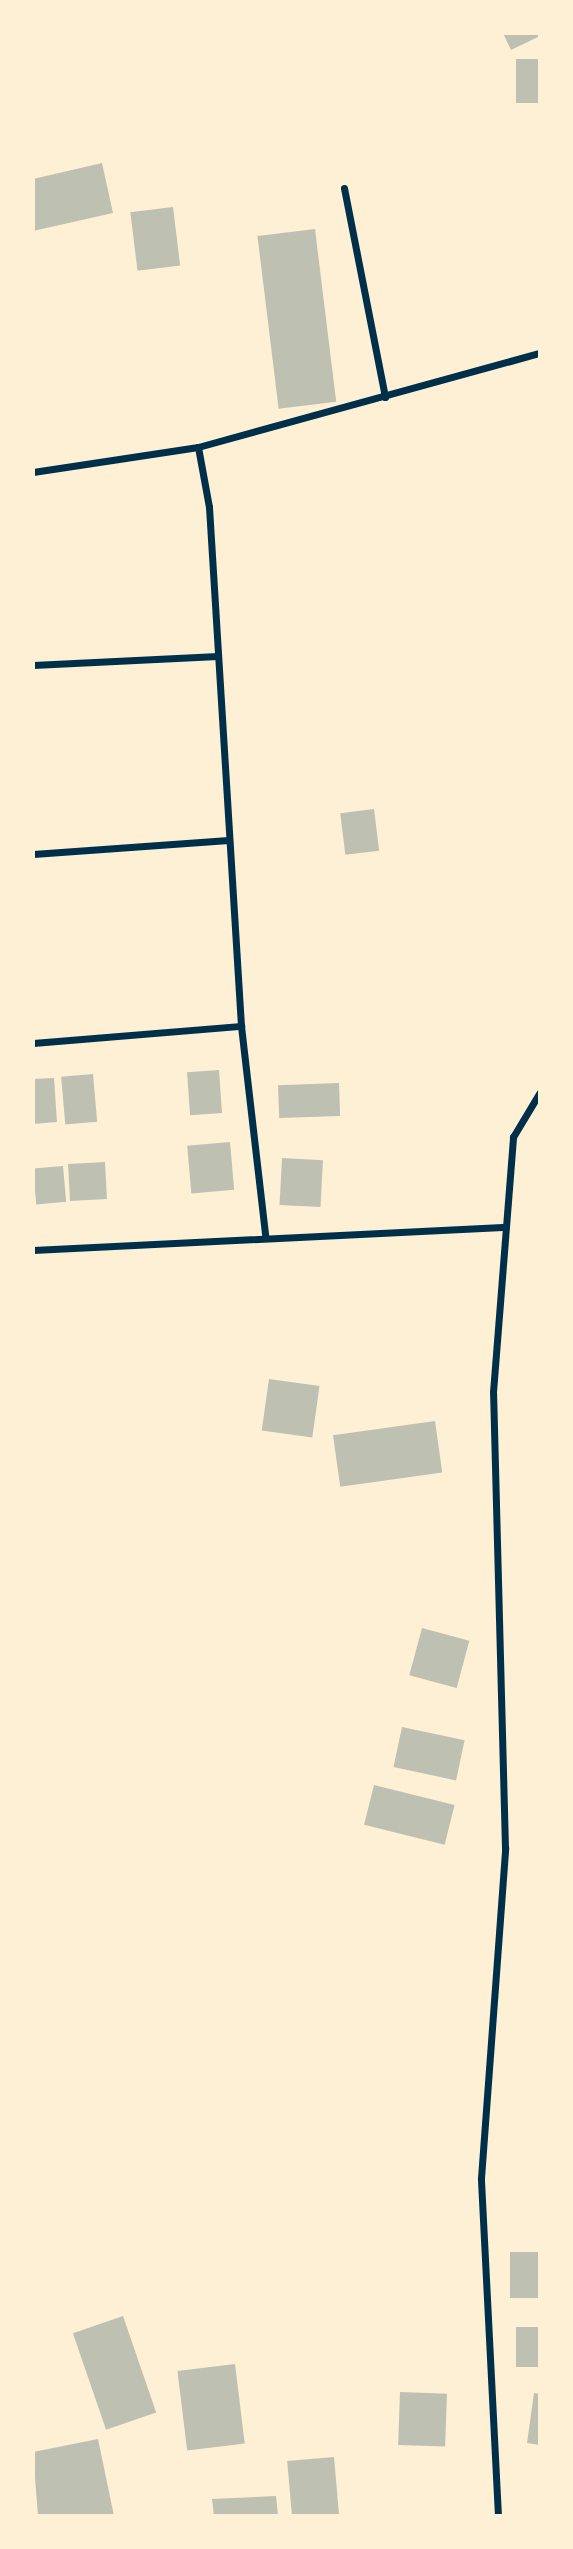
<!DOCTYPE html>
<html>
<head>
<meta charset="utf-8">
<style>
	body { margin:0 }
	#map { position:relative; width:573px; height:2549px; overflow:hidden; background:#fdf0d5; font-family:"DejaVu Sans",sans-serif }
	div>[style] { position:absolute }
	.building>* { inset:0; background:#bec0b2; transform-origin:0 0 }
	.minor>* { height:7px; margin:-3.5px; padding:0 3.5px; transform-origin:3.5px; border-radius:3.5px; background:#003049 }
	span { translate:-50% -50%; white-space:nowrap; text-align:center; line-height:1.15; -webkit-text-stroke:7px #fdf0d5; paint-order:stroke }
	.frame { position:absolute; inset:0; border:35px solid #fdf0d5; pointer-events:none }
</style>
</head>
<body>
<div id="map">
	<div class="building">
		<i style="clip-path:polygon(503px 33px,540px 33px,540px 36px,511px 50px)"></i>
		<i style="left:516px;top:59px;width:24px;height:44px"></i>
		<i style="clip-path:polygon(102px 163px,113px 213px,33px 231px,33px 179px)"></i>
		<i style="left:173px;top:207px;width:59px;height:43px;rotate:83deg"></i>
		<i style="left:315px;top:229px;width:174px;height:58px;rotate:83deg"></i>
		<i style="left:374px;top:809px;width:42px;height:34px;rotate:83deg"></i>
		<i style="left:219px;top:1070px;width:43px;height:32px;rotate:86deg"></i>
		<i style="left:93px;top:1074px;width:48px;height:32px;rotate:85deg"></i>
		<i style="clip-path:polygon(54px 1078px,57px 1122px,33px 1124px,33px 1079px)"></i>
		<i style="left:339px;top:1083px;width:33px;height:61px;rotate:88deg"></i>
		<i style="left:230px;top:1142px;width:48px;height:43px;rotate:85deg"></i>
		<i style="left:282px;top:1158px;width:41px;height:47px;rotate:3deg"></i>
		<i style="left:105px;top:1162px;width:37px;height:37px;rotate:87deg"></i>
		<i style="left:63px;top:1166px;width:36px;height:30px;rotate:85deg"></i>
		<i style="left:269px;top:1379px;width:51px;height:52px;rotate:8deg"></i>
		<i style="left:435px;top:1421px;width:52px;height:103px;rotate:82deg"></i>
		<i style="left:422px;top:1628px;width:49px;height:49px;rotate:15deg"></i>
		<i style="left:402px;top:1727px;width:64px;height:41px;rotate:12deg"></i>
		<i style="left:374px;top:1785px;width:83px;height:41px;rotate:14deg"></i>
		<i style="left:540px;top:2252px;width:46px;height:30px;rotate:90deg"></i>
		<i style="left:123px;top:2316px;width:102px;height:53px;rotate:71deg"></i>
		<i style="left:540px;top:2327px;width:40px;height:24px;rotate:90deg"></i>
		<i style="left:235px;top:2364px;width:80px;height:58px;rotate:83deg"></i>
		<i style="left:400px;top:2392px;width:47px;height:53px;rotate:2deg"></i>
		<i style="clip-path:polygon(534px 2393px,540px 2394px,540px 2445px,527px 2443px)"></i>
		<i style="clip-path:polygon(98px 2439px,114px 2516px,38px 2516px,33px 2452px)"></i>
		<i style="left:334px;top:2457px;width:59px;height:47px;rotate:85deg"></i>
		<i style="clip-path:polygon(276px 2496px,278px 2516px,214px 2516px,212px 2499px)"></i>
	</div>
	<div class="minor">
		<i style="left:344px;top:188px;width:213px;rotate:78.9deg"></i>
		<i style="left:198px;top:447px;width:61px;rotate:79.6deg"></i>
		<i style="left:209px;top:507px;width:520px;rotate:86.47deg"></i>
		<i style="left:241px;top:1026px;width:210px;rotate:83.4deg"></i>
		<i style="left:33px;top:472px;width:167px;rotate:-8.6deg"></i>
		<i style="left:198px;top:447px;width:355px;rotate:-15.4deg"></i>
		<i style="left:33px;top:665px;width:185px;rotate:-2.8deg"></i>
		<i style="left:33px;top:854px;width:196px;rotate:-4.1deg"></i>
		<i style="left:33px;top:1043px;width:209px;rotate:-4.7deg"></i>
		<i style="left:33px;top:1250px;width:470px;rotate:-2.8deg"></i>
		<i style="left:498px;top:2516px;width:338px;rotate:-92.9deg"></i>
		<i style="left:481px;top:2178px;width:331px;rotate:-85.8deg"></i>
		<i style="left:505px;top:1848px;width:456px;rotate:-91.5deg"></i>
		<i style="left:493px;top:1392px;width:256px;rotate:-85.5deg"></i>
		<i style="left:513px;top:1137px;width:52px;rotate:-59deg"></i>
	</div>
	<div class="frame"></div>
</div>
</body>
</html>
